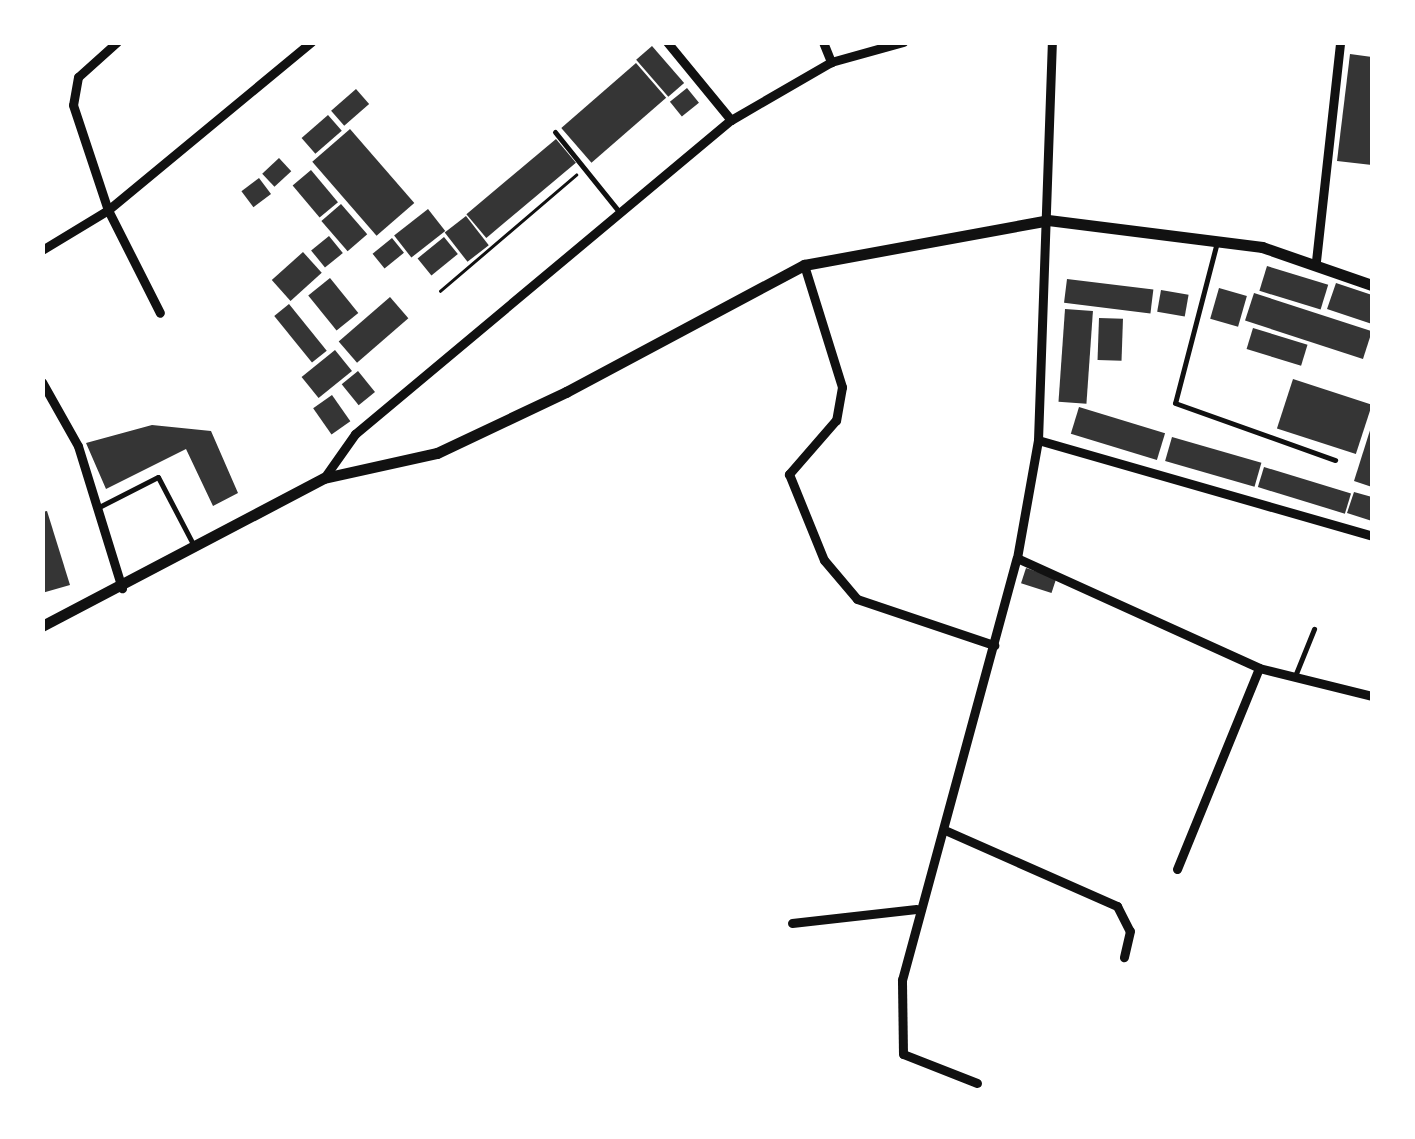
<!DOCTYPE html>
<html>
<head>
<meta charset="utf-8">
<style>
	body { margin:0 }
	#map { position:relative; width:1415px; height:1139px; overflow:hidden; background:#fff; font-family:Poppins,sans-serif }
	div>[style] { position:absolute }
	.building>* { inset:0; background:#353535; transform-origin:0 0 }
	.path>* { height:2.5px; margin:-1.25px; padding:0 1.25px; transform-origin:1.25px; border-radius:1.25px; background:#111 }
	.service>* { height:5px; margin:-2.5px; padding:0 2.5px; transform-origin:2.5px; border-radius:2.5px; background:#111 }
	.minor>* { height:9px; margin:-4.5px; padding:0 4.5px; transform-origin:4.5px; border-radius:4.5px; background:#111 }
	.tertiary>* { height:11px; margin:-5.5px; padding:0 5.5px; transform-origin:5.5px; border-radius:5.5px; background:#111 }
	span { translate:-50% -50%; white-space:nowrap; text-align:center; line-height:1.15; -webkit-text-stroke:8px #fff; paint-order:stroke }
	.frame { position:absolute; inset:0; border:45px solid #fff; pointer-events:none }
</style>
</head>
<body>
<div id="map">
	<div class="building">
		<i style="left:652px;top:46px;width:49px;height:21px;rotate:49deg"></i>
		<i style="clip-path:polygon(1350px 54px,1372px 57px,1372px 165px,1337px 161px)"></i>
		<i style="left:636px;top:63px;width:46px;height:99px;rotate:49deg"></i>
		<i style="left:687px;top:88px;width:19px;height:22px;rotate:51deg"></i>
		<i style="left:356px;top:89px;width:20px;height:33px;rotate:49deg"></i>
		<i style="left:328px;top:115px;width:21px;height:35px;rotate:49deg"></i>
		<i style="left:350px;top:129px;width:98px;height:50px;rotate:49deg"></i>
		<i style="left:556px;top:139px;width:31px;height:117px;rotate:50deg"></i>
		<i style="left:279px;top:158px;width:18px;height:23px;rotate:47deg"></i>
		<i style="left:311px;top:170px;width:42px;height:24px;rotate:50deg"></i>
		<i style="left:259px;top:178px;width:20px;height:22px;rotate:53deg"></i>
		<i style="left:341px;top:204px;width:40px;height:26px;rotate:49deg"></i>
		<i style="left:428px;top:209px;width:28px;height:43px;rotate:52deg"></i>
		<i style="left:466px;top:216px;width:37px;height:27px;rotate:52deg"></i>
		<i style="left:329px;top:236px;width:22px;height:23px;rotate:51deg"></i>
		<i style="left:444px;top:237px;width:22px;height:34px;rotate:51deg"></i>
		<i style="left:392px;top:238px;width:19px;height:25px;rotate:51deg"></i>
		<i style="left:303px;top:252px;width:28px;height:42px;rotate:48deg"></i>
		<i style="left:1267px;top:266px;width:64px;height:26px;rotate:17deg"></i>
		<i style="left:330px;top:278px;width:45px;height:28px;rotate:51deg"></i>
		<i style="left:1067px;top:279px;width:87px;height:24px;rotate:7deg"></i>
		<i style="clip-path:polygon(1336px 283px,1372px 295px,1372px 324px,1327px 309px)"></i>
		<i style="left:1219px;top:288px;width:29px;height:32px;rotate:16deg"></i>
		<i style="left:1161px;top:290px;width:28px;height:22px;rotate:10deg"></i>
		<i style="left:1254px;top:293px;width:124px;height:29px;rotate:18deg"></i>
		<i style="left:390px;top:297px;width:28px;height:68px;rotate:49deg"></i>
		<i style="left:289px;top:304px;width:60px;height:19px;rotate:51deg"></i>
		<i style="left:1065px;top:309px;width:28px;height:93px;rotate:4deg"></i>
		<i style="left:1099px;top:318px;width:24px;height:42px;rotate:2deg"></i>
		<i style="left:1253px;top:328px;width:57px;height:22px;rotate:17deg"></i>
		<i style="left:335px;top:350px;width:27px;height:43px;rotate:51deg"></i>
		<i style="left:358px;top:371px;width:27px;height:21px;rotate:51deg"></i>
		<i style="left:1293px;top:379px;width:83px;height:52px;rotate:18deg"></i>
		<i style="left:332px;top:395px;width:32px;height:23px;rotate:55deg"></i>
		<i style="left:1079px;top:407px;width:90px;height:28px;rotate:17deg"></i>
		<i style="clip-path:polygon(1372px 424px,1372px 487px,1354px 481px)"></i>
		<i style="clip-path:polygon(152px 425px,211px 431px,238px 493px,213px 506px,186px 449px,106px 489px,86px 443px)"></i>
		<i style="left:1172px;top:437px;width:93px;height:25px;rotate:16deg"></i>
		<i style="left:1264px;top:467px;width:91px;height:21px;rotate:17deg"></i>
		<i style="clip-path:polygon(1354px 492px,1372px 497px,1372px 521px,1347px 513px)"></i>
		<i style="clip-path:polygon(47px 511px,70px 585px,42px 593px,42px 512px)"></i>
		<i style="left:1026px;top:568px;width:32px;height:16px;rotate:18deg"></i>
	</div>
	<div class="path">
		<i style="left:440px;top:291px;width:179px;rotate:-40.5deg"></i>
	</div>
	<div class="service">
		<i style="left:555px;top:132px;width:99px;rotate:51.2deg"></i>
		<i style="left:1217px;top:242px;width:166px;rotate:104.6deg"></i>
		<i style="left:1175px;top:403px;width:170px;rotate:19.6deg"></i>
		<i style="left:99px;top:507px;width:66px;rotate:-27deg"></i>
		<i style="left:158px;top:477px;width:78px;rotate:62.4deg"></i>
		<i style="left:1295px;top:676px;width:51px;rotate:-68deg"></i>
	</div>
	<div class="minor">
		<i style="left:117px;top:42px;width:52px;rotate:138.1deg"></i>
		<i style="left:78px;top:77px;width:28px;rotate:100deg"></i>
		<i style="left:73px;top:105px;width:111px;rotate:71.6deg"></i>
		<i style="left:108px;top:210px;width:115px;rotate:63.2deg"></i>
		<i style="left:667px;top:42px;width:101px;rotate:50.6deg"></i>
		<i style="left:823px;top:42px;width:22px;rotate:68deg"></i>
		<i style="left:42px;top:250px;width:77px;rotate:-31.2deg"></i>
		<i style="left:108px;top:210px;width:264px;rotate:-39.6deg"></i>
		<i style="left:1316px;top:261px;width:220px;rotate:-83.7deg"></i>
		<i style="left:804px;top:265px;width:128px;rotate:72.7deg"></i>
		<i style="left:842px;top:387px;width:34px;rotate:100deg"></i>
		<i style="left:836px;top:420px;width:72px;rotate:131deg"></i>
		<i style="left:789px;top:474px;width:93px;rotate:67.9deg"></i>
		<i style="left:824px;top:560px;width:51px;rotate:49.8deg"></i>
		<i style="left:857px;top:599px;width:145px;rotate:18.6deg"></i>
		<i style="left:42px;top:382px;width:73px;rotate:60.6deg"></i>
		<i style="left:78px;top:446px;width:149px;rotate:72.8deg"></i>
		<i style="left:1038px;top:440px;width:348px;rotate:16deg"></i>
		<i style="left:324px;top:478px;width:54px;rotate:-54.8deg"></i>
		<i style="left:355px;top:434px;width:490px;rotate:-39.9deg"></i>
		<i style="left:731px;top:120px;width:116px;rotate:-30.1deg"></i>
		<i style="left:831px;top:62px;width:75px;rotate:-15.5deg"></i>
		<i style="left:1017px;top:558px;width:266px;rotate:24.4deg"></i>
		<i style="left:1259px;top:668px;width:116px;rotate:13.9deg"></i>
		<i style="left:947px;top:831px;width:186px;rotate:23.8deg"></i>
		<i style="left:1117px;top:906px;width:28px;rotate:63deg"></i>
		<i style="left:1130px;top:931px;width:27px;rotate:103deg"></i>
		<i style="left:1177px;top:869px;width:217px;rotate:-67.8deg"></i>
		<i style="left:792px;top:923px;width:125px;rotate:-6.4deg"></i>
		<i style="left:977px;top:1083px;width:79px;rotate:-158.6deg"></i>
		<i style="left:903px;top:1054px;width:74px;rotate:-90.8deg"></i>
		<i style="left:902px;top:980px;width:437px;rotate:-74.8deg"></i>
		<i style="left:1017px;top:558px;width:120px;rotate:-79.9deg"></i>
		<i style="left:1038px;top:440px;width:398px;rotate:-88deg"></i>
	</div>
	<div class="tertiary">
		<i style="left:42px;top:626px;width:318px;rotate:-27.7deg"></i>
		<i style="left:324px;top:478px;width:116px;rotate:-12.5deg"></i>
		<i style="left:437px;top:453px;width:143px;rotate:-25.3deg"></i>
		<i style="left:566px;top:392px;width:270px;rotate:-28.1deg"></i>
		<i style="left:804px;top:265px;width:248px;rotate:-10.4deg"></i>
		<i style="left:1048px;top:220px;width:216px;rotate:7.2deg"></i>
		<i style="left:1262px;top:247px;width:116px;rotate:19.1deg"></i>
	</div>
	<div class="frame"></div>
</div>
</body>
</html>
